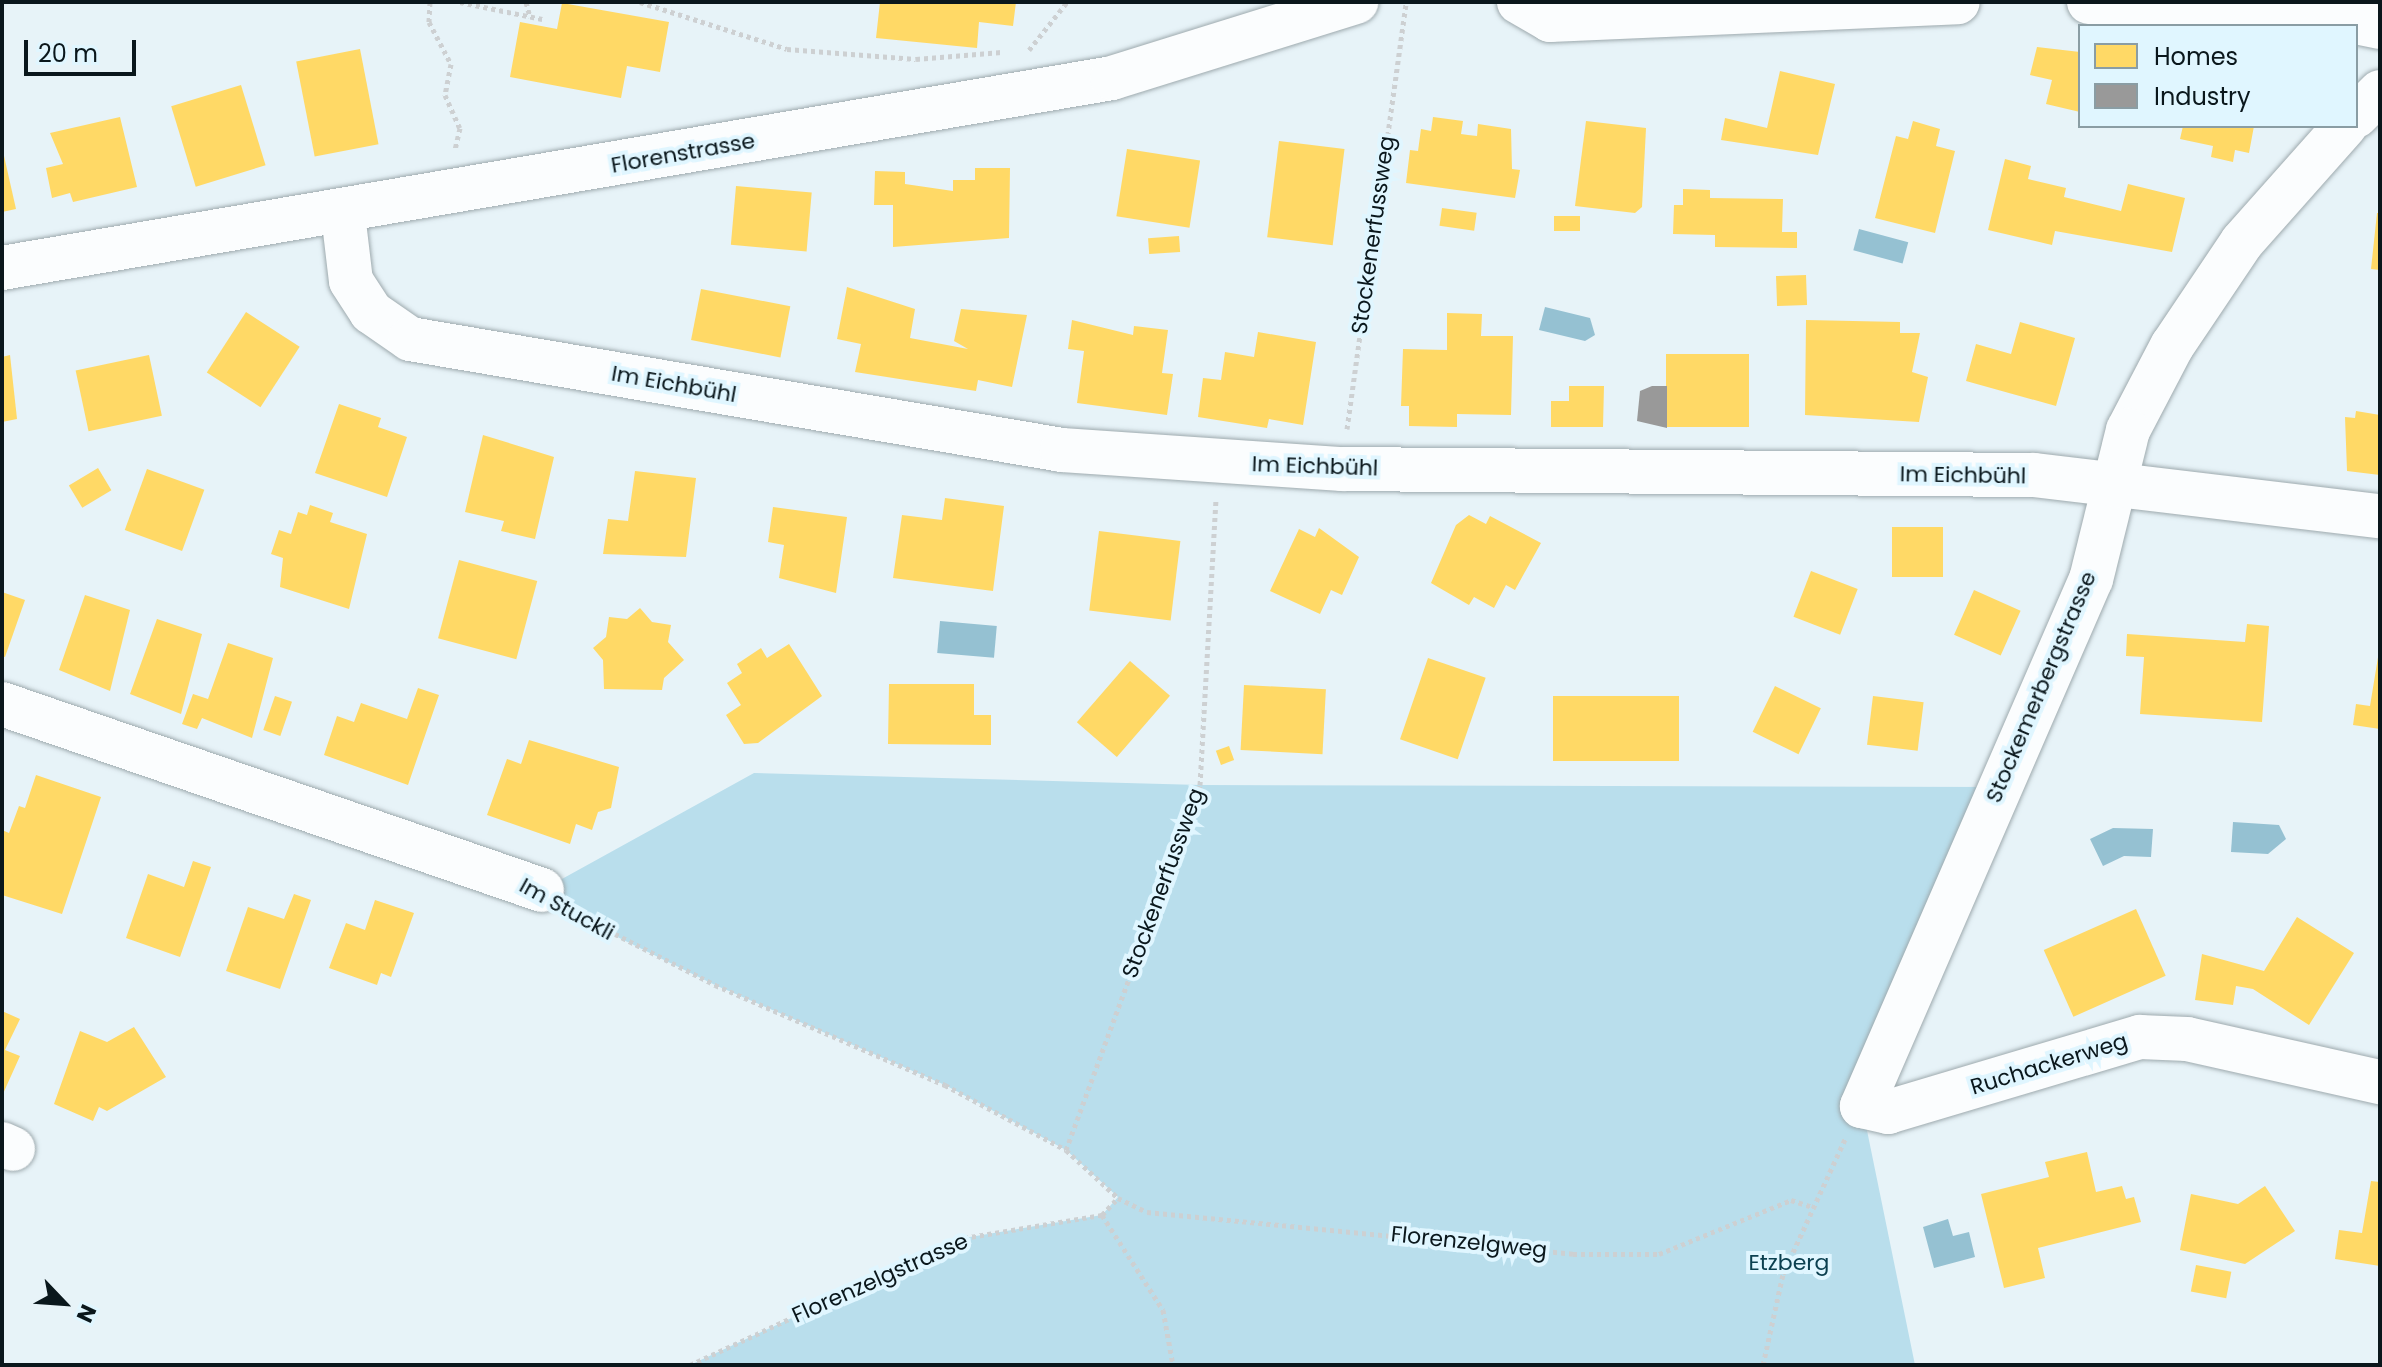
<!DOCTYPE html>
<html>
<head>
<meta charset="utf-8">
<style>
	body { margin:0 }
	#map { position:relative; width:2382px; height:1367px; overflow:hidden; background:#e7f3f8; font-family:Poppins,sans-serif }
	div>[style] { position:absolute }
	.green>* { inset:0; background:#b9deec }
	.water>* { inset:0; background:#95c1d2; transform-origin:0 0 }
	.homes>* { inset:0; background:#ffd966; transform-origin:0 0 }
	.industry>* { inset:0; background:#999 }
	.path>* { height:5px; margin-top:-2.5px; transform-origin:0; background:repeating-linear-gradient(90deg,#cdd0d2 0 4px,transparent 0 8px) }
	.roads { filter:drop-shadow(0 0 2px #9eaaae) drop-shadow(0 0 2px #9eaaae) }
	.street>* { height:44px; margin:-22px; padding:0 22px; transform-origin:22px; border-radius:22px; background:#fbfdfe }
	span { translate:-50% -50%; white-space:nowrap; text-align:center; line-height:1.15; -webkit-text-stroke:8px #e0f6ff; paint-order:stroke }
	.street-label { font-size:22px; color:#0a171c }
	.park-label { font-size:22px; color:#0c4050 }
	.frame { position:absolute; inset:0; border:4px solid #0a171c; pointer-events:none }
	.legend { position:absolute; left:2078px; top:24px; width:280px; height:104px; box-sizing:border-box; background:#e0f6ff; border:2px solid #8a9da4; margin:0; padding:10px 14px; list-style:none; font-size:24px; color:#0a171c }
	.legend li { display:flex; align-items:center; gap:16px; height:40px }
	.legend b { width:40px; border:2px solid #8a9da4 }
	.north { position:absolute; left:24px; top:1263px; width:80px; height:80px; -webkit-text-stroke:6px #e0f6ff; paint-order:stroke; rotate:115deg; font-size:22px; font-weight:700; line-height:32px; text-align:center; color:#0a171c }
	.north::after { content:''; display:block; margin:auto; width:28px; height:36px; background:#0a171c; clip-path:polygon(50% 0,100% 100%,50% 72%,0 100%) }
	.scale { position:absolute; left:24px; top:40px; width:112px; height:36px; box-sizing:border-box; border:4px solid #0a171c; border-top:0; padding-left:10px; font-size:24px; line-height:28px; white-space:nowrap; color:#0a171c; -webkit-text-stroke:6px #e0f6ff; paint-order:stroke }
</style>
</head>
<body>
<div id="map">
	<div class="green">
		<i style="clip-path:polygon(754px 773px,1200px 785px,1999px 787px,1862px 1106px,1915px 1365px,690px 1365px,964px 1238px,1102px 1215px,1118px 1197px,1066px 1150px,945px 1085px,715px 985px,589px 923px,542px 890px)"></i>
	</div>
	<div class="water">
		<i style="left:1859px;top:229px;width:51px;height:22px;rotate:15deg"></i>
		<i style="clip-path:polygon(1545px 307px,1590px 318px,1595px 335px,1585px 341px,1539px 330px)"></i>
		<i style="left:940px;top:621px;width:57px;height:32px;rotate:5deg"></i>
		<i style="clip-path:polygon(2233px 822px,2279px 825px,2286px 839px,2268px 854px,2231px 852px)"></i>
		<i style="clip-path:polygon(2113px 828px,2153px 829px,2151px 857px,2124px 856px,2103px 866px,2090px 839px)"></i>
		<i style="clip-path:polygon(1948px 1219px,1953px 1236px,1969px 1232px,1975px 1257px,1934px 1268px,1923px 1227px)"></i>
	</div>
	<div class="homes">
		<i style="clip-path:polygon(880px 2px,1016px 2px,1013px 26px,979px 22px,977px 48px,876px 38px)"></i>
		<i style="clip-path:polygon(562px 3px,669px 22px,660px 72px,627px 66px,621px 98px,510px 77px,520px 22px,557px 29px)"></i>
		<i style="clip-path:polygon(2037px 47px,2080px 52px,2080px 112px,2046px 104px,2052px 80px,2030px 75px)"></i>
		<i style="left:360px;top:49px;width:97px;height:65px;rotate:79deg"></i>
		<i style="clip-path:polygon(1780px 71px,1835px 84px,1818px 155px,1721px 140px,1725px 118px,1767px 128px)"></i>
		<i style="left:241px;top:85px;width:84px;height:73px;rotate:73deg"></i>
		<i style="clip-path:polygon(120px 117px,137px 187px,73px 202px,70px 193px,52px 198px,46px 168px,63px 164px,50px 133px)"></i>
		<i style="clip-path:polygon(1433px 117px,1463px 121px,1461px 134px,1468px 135px,1477px 136px,1478px 124px,1511px 129px,1512px 169px,1520px 170px,1515px 198px,1406px 183px,1410px 150px,1418px 151px,1421px 129px,1431px 131px)"></i>
		<i style="clip-path:polygon(1586px 121px,1646px 128px,1642px 207px,1635px 213px,1575px 206px)"></i>
		<i style="clip-path:polygon(1913px 121px,1940px 129px,1936px 146px,1955px 151px,1935px 233px,1875px 218px,1896px 136px,1908px 139px)"></i>
		<i style="clip-path:polygon(2183px 126px,2254px 126px,2249px 153px,2235px 150px,2233px 162px,2211px 157px,2213px 146px,2180px 139px)"></i>
		<i style="left:1279px;top:141px;width:66px;height:97px;rotate:7deg"></i>
		<i style="clip-path:polygon(2px 147px,16px 209px,2px 212px)"></i>
		<i style="left:1127px;top:149px;width:74px;height:68px;rotate:9deg"></i>
		<i style="clip-path:polygon(2005px 159px,2031px 166px,2028px 179px,2066px 188px,2064px 197px,2121px 211px,2128px 184px,2185px 198px,2172px 252px,2055px 231px,2052px 245px,1988px 230px)"></i>
		<i style="clip-path:polygon(975px 168px,1010px 168px,1009px 238px,893px 247px,893px 205px,874px 205px,875px 171px,905px 172px,905px 184px,953px 191px,953px 180px,975px 180px)"></i>
		<i style="left:736px;top:186px;width:76px;height:59px;rotate:5deg"></i>
		<i style="clip-path:polygon(1683px 189px,1710px 190px,1710px 198px,1783px 199px,1782px 232px,1797px 232px,1797px 248px,1715px 247px,1715px 235px,1673px 234px,1674px 205px,1683px 205px)"></i>
		<i style="left:1442px;top:208px;width:35px;height:18px;rotate:8deg"></i>
		<i style="clip-path:polygon(2377px 213px,2380px 213px,2380px 270px,2371px 269px)"></i>
		<i style="left:1554px;top:216px;width:26px;height:15px"></i>
		<i style="left:1179px;top:236px;width:16px;height:31px;rotate:86deg"></i>
		<i style="left:1806px;top:275px;width:30px;height:30px;rotate:88deg"></i>
		<i style="clip-path:polygon(847px 287px,915px 309px,910px 338px,968px 349px,954px 341px,961px 309px,1027px 315px,1012px 387px,978px 380px,976px 391px,855px 372px,861px 344px,837px 339px)"></i>
		<i style="left:701px;top:289px;width:91px;height:52px;rotate:11deg"></i>
		<i style="left:246px;top:312px;width:64px;height:72px;rotate:33deg"></i>
		<i style="clip-path:polygon(1447px 313px,1482px 314px,1481px 336px,1513px 336px,1511px 415px,1457px 414px,1457px 427px,1409px 426px,1409px 406px,1401px 406px,1403px 349px,1447px 350px)"></i>
		<i style="clip-path:polygon(1072px 320px,1133px 335px,1134px 326px,1168px 330px,1162px 373px,1173px 374px,1167px 415px,1077px 403px,1084px 351px,1068px 349px)"></i>
		<i style="clip-path:polygon(1806px 320px,1900px 322px,1900px 333px,1920px 333px,1912px 372px,1928px 377px,1919px 422px,1805px 415px)"></i>
		<i style="clip-path:polygon(2020px 322px,2075px 338px,2056px 406px,1966px 381px,1976px 344px,2011px 354px)"></i>
		<i style="clip-path:polygon(1258px 332px,1316px 342px,1303px 425px,1269px 419px,1267px 428px,1198px 417px,1203px 378px,1221px 380px,1225px 352px,1254px 357px)"></i>
		<i style="left:1749px;top:354px;width:73px;height:83px;rotate:90deg"></i>
		<i style="clip-path:polygon(10px 355px,17px 419px,2px 422px,2px 357px)"></i>
		<i style="left:149px;top:355px;width:62px;height:75px;rotate:78deg"></i>
		<i style="clip-path:polygon(1569px 386px,1604px 386px,1603px 427px,1551px 427px,1551px 401px,1569px 401px)"></i>
		<i style="clip-path:polygon(339px 404px,381px 418px,378px 427px,407px 437px,387px 497px,315px 473px)"></i>
		<i style="clip-path:polygon(2356px 411px,2380px 415px,2380px 475px,2347px 471px,2345px 417px,2355px 418px)"></i>
		<i style="clip-path:polygon(483px 435px,554px 457px,535px 539px,501px 531px,504px 521px,465px 512px)"></i>
		<i style="left:98px;top:468px;width:26px;height:34px;rotate:59deg"></i>
		<i style="left:147px;top:469px;width:61px;height:65px;rotate:20deg"></i>
		<i style="clip-path:polygon(635px 471px,696px 478px,686px 557px,603px 554px,608px 519px,628px 521px)"></i>
		<i style="clip-path:polygon(945px 498px,1004px 506px,993px 591px,893px 578px,902px 515px,942px 520px)"></i>
		<i style="clip-path:polygon(310px 505px,333px 513px,330px 522px,367px 534px,349px 609px,280px 587px,283px 558px,271px 554px,279px 530px,291px 534px,298px 512px,307px 515px)"></i>
		<i style="clip-path:polygon(773px 507px,847px 517px,836px 593px,779px 578px,784px 545px,768px 542px)"></i>
		<i style="clip-path:polygon(1469px 515px,1486px 524px,1490px 516px,1541px 543px,1515px 590px,1506px 585px,1494px 608px,1474px 597px,1469px 605px,1431px 583px,1456px 525px)"></i>
		<i style="left:1892px;top:527px;width:51px;height:50px"></i>
		<i style="clip-path:polygon(1319px 528px,1359px 557px,1342px 595px,1331px 590px,1320px 614px,1270px 591px,1299px 529px,1315px 537px)"></i>
		<i style="left:1099px;top:531px;width:82px;height:80px;rotate:7deg"></i>
		<i style="left:459px;top:560px;width:81px;height:81px;rotate:15deg"></i>
		<i style="left:1811px;top:571px;width:50px;height:49px;rotate:21deg"></i>
		<i style="left:1974px;top:590px;width:51px;height:49px;rotate:24deg"></i>
		<i style="clip-path:polygon(2px 592px,25px 600px,5px 657px,2px 656px)"></i>
		<i style="clip-path:polygon(85px 595px,130px 610px,110px 691px,59px 670px)"></i>
		<i style="clip-path:polygon(640px 608px,652px 622px,671px 625px,668px 642px,684px 660px,664px 678px,662px 690px,604px 689px,603px 660px,593px 648px,606px 637px,609px 617px,627px 619px)"></i>
		<i style="clip-path:polygon(157px 619px,202px 634px,181px 714px,130px 694px)"></i>
		<i style="clip-path:polygon(2247px 624px,2269px 626px,2262px 722px,2140px 714px,2144px 657px,2126px 656px,2127px 634px,2245px 642px)"></i>
		<i style="clip-path:polygon(228px 643px,273px 658px,252px 738px,202px 718px,197px 729px,182px 724px,193px 694px,208px 699px)"></i>
		<i style="clip-path:polygon(789px 644px,822px 696px,758px 743px,744px 744px,726px 715px,741px 705px,727px 683px,742px 673px,737px 664px,761px 648px,767px 658px)"></i>
		<i style="clip-path:polygon(2380px 645px,2380px 729px,2353px 725px,2356px 704px,2370px 706px)"></i>
		<i style="left:1428px;top:658px;width:61px;height:86px;rotate:19deg"></i>
		<i style="left:1130px;top:661px;width:53px;height:81px;rotate:41deg"></i>
		<i style="clip-path:polygon(889px 684px,974px 684px,974px 715px,991px 715px,991px 745px,888px 744px)"></i>
		<i style="left:1244px;top:685px;width:82px;height:65px;rotate:3deg"></i>
		<i style="left:1775px;top:686px;width:51px;height:51px;rotate:26deg"></i>
		<i style="clip-path:polygon(418px 688px,439px 695px,408px 785px,324px 755px,337px 716px,354px 722px,361px 703px,407px 719px)"></i>
		<i style="left:275px;top:696px;width:18px;height:36px;rotate:19deg"></i>
		<i style="left:1553px;top:696px;width:126px;height:65px"></i>
		<i style="left:1873px;top:696px;width:51px;height:49px;rotate:7deg"></i>
		<i style="clip-path:polygon(529px 740px,619px 767px,611px 808px,598px 812px,592px 830px,576px 824px,570px 844px,487px 815px,507px 759px,521px 764px)"></i>
		<i style="left:1229px;top:746px;width:15px;height:14px;rotate:70deg"></i>
		<i style="clip-path:polygon(36px 775px,101px 797px,62px 914px,2px 895px,2px 830px,9px 833px,19px 806px,25px 808px)"></i>
		<i style="clip-path:polygon(193px 861px,211px 867px,180px 957px,126px 938px,148px 874px,184px 887px)"></i>
		<i style="clip-path:polygon(294px 894px,311px 900px,280px 989px,226px 971px,248px 907px,284px 919px)"></i>
		<i style="clip-path:polygon(375px 900px,414px 913px,391px 977px,381px 973px,377px 985px,329px 968px,346px 923px,365px 930px)"></i>
		<i style="left:2136px;top:909px;width:73px;height:101px;rotate:66deg"></i>
		<i style="clip-path:polygon(2297px 917px,2354px 953px,2309px 1025px,2253px 989px,2236px 986px,2233px 1005px,2195px 1000px,2202px 954px,2264px 971px)"></i>
		<i style="clip-path:polygon(2px 1011px,20px 1019px,5px 1050px,20px 1056px,2px 1096px)"></i>
		<i style="clip-path:polygon(134px 1027px,166px 1077px,107px 1111px,99px 1107px,93px 1121px,54px 1104px,80px 1031px,107px 1042px)"></i>
		<i style="clip-path:polygon(2087px 1152px,2096px 1192px,2122px 1186px,2126px 1199px,2134px 1197px,2141px 1222px,2038px 1248px,2045px 1278px,2004px 1288px,1981px 1194px,2049px 1177px,2045px 1162px)"></i>
		<i style="clip-path:polygon(2371px 1181px,2380px 1182px,2380px 1266px,2335px 1259px,2339px 1230px,2362px 1233px)"></i>
		<i style="clip-path:polygon(2265px 1186px,2295px 1231px,2245px 1264px,2180px 1250px,2191px 1194px,2238px 1204px)"></i>
		<i style="left:2196px;top:1265px;width:36px;height:27px;rotate:11deg"></i>
	</div>
	<div class="industry">
		<i style="clip-path:polygon(1652px 386px,1667px 386px,1667px 428px,1637px 421px,1640px 391px)"></i>
	</div>
	<div class="path">
		<i style="left:430px;top:2px;width:20px;rotate:93deg"></i>
		<i style="left:429px;top:22px;width:47px;rotate:62.4deg"></i>
		<i style="left:451px;top:64px;width:32px;rotate:101deg"></i>
		<i style="left:445px;top:95px;width:36px;rotate:66deg"></i>
		<i style="left:460px;top:128px;width:23px;rotate:103deg"></i>
		<i style="left:460px;top:2px;width:84px;rotate:11.7deg"></i>
		<i style="left:526px;top:2px;width:16px;rotate:75deg"></i>
		<i style="left:640px;top:2px;width:154px;rotate:17.7deg"></i>
		<i style="left:787px;top:49px;width:129px;rotate:4.4deg"></i>
		<i style="left:916px;top:59px;width:86px;rotate:-4.7deg"></i>
		<i style="left:1029px;top:50px;width:61px;rotate:-51.6deg"></i>
		<i style="left:1347px;top:429px;width:431px;rotate:-82.1deg"></i>
		<i style="left:572px;top:912px;width:161px;rotate:27deg"></i>
		<i style="left:715px;top:985px;width:251px;rotate:23.5deg"></i>
		<i style="left:945px;top:1085px;width:137px;rotate:28.2deg"></i>
		<i style="left:1066px;top:1150px;width:71px;rotate:42.7deg"></i>
		<i style="left:1118px;top:1198px;width:32px;rotate:26deg"></i>
		<i style="left:1147px;top:1212px;width:428px;rotate:5.6deg"></i>
		<i style="left:1573px;top:1254px;width:86px"></i>
		<i style="left:1659px;top:1254px;width:143px;rotate:-22.2deg"></i>
		<i style="left:1791px;top:1200px;width:23px;rotate:18deg"></i>
		<i style="left:1066px;top:1150px;width:389px;rotate:-69.8deg"></i>
		<i style="left:1200px;top:785px;width:285px;rotate:-86.8deg"></i>
		<i style="left:1102px;top:1215px;width:113px;rotate:57.3deg"></i>
		<i style="left:1163px;top:1310px;width:56px;rotate:79.7deg"></i>
		<i style="left:690px;top:1365px;width:302px;rotate:-24.9deg"></i>
		<i style="left:964px;top:1238px;width:140px;rotate:-9.5deg"></i>
		<i style="left:1102px;top:1215px;width:23px;rotate:-47deg"></i>
		<i style="left:1763px;top:1365px;width:93px;rotate:-77.6deg"></i>
		<i style="left:1783px;top:1274px;width:149px;rotate:-65.3deg"></i>
	</div>
	<div class="roads">
		<div class="street">
			<i style="left:1519px;top:2px;width:36px;rotate:30deg"></i>
			<i style="left:1550px;top:20px;width:408px;rotate:-2.5deg"></i>
			<i style="left:2089px;top:2px;width:232px;rotate:3.2deg"></i>
			<i style="left:2321px;top:15px;width:60px;rotate:11.5deg"></i>
			<i style="left:2356px;top:116px;width:34px;rotate:-45deg"></i>
			<i style="left:2345px;top:126px;width:155px;rotate:131.6deg"></i>
			<i style="left:2242px;top:242px;width:125px;rotate:123.9deg"></i>
			<i style="left:2172px;top:346px;width:95px;rotate:117.6deg"></i>
			<i style="left:2128px;top:430px;width:154px;rotate:103.9deg"></i>
			<i style="left:2091px;top:579px;width:575px;rotate:113.49deg"></i>
			<i style="left:1862px;top:1106px;width:27px;rotate:13deg"></i>
			<i style="left:1888px;top:1112px;width:263px;rotate:-16.6deg"></i>
			<i style="left:2140px;top:1037px;width:47px;rotate:2.4deg"></i>
			<i style="left:2187px;top:1039px;width:198px;rotate:12.6deg"></i>
			<i style="left:343px;top:214px;width:67px;rotate:83.2deg"></i>
			<i style="left:351px;top:281px;width:37px;rotate:57deg"></i>
			<i style="left:371px;top:312px;width:47px;rotate:34.7deg"></i>
			<i style="left:410px;top:339px;width:661px;rotate:9.66deg"></i>
			<i style="left:1062px;top:450px;width:281px;rotate:3.9deg"></i>
			<i style="left:1342px;top:469px;width:692px;rotate:0.5deg"></i>
			<i style="left:2034px;top:475px;width:348px;rotate:6.8deg"></i>
			<i style="left:2px;top:268px;width:1126px;rotate:-9.71deg"></i>
			<i style="left:1112px;top:78px;width:256px;rotate:-17.3deg"></i>
			<i style="left:2px;top:704px;width:571px;rotate:19.01deg"></i>
			<i style="left:2px;top:1144px;width:12px;rotate:24deg"></i>
		</div>
	</div>
	<div class="street-label">
		<span style="left:683px;top:153px;rotate:-10deg">Florenstrasse</span>
		<span style="left:1373px;top:235px;rotate:-82deg">Stockenerfussweg</span>
		<span style="left:674px;top:384px;rotate:10deg">Im Eichbühl</span>
		<span style="left:1315px;top:466px;rotate:2deg">Im Eichbühl</span>
		<span style="left:1963px;top:475px;rotate:1deg">Im Eichbühl</span>
		<span style="left:2041px;top:687px;rotate:-67deg">Stockemerbergstrasse</span>
		<span style="left:1163px;top:883px;rotate:-70deg">Stockenerfussweg</span>
		<span style="left:567px;top:909px;rotate:29deg">Im Stuckli</span>
		<span style="left:2049px;top:1064px;rotate:-17deg">Ruchackerweg</span>
		<span style="left:1469px;top:1242px;rotate:6deg">Florenzelgweg</span>
		<span style="left:880px;top:1278px;rotate:-24deg">Florenzelgstrasse</span>
	</div>
	<div class="park-label">
		<span style="left:1789px;top:1263px">Etzberg</span>
	</div>
	<div class="frame"></div>
	<ul class="legend">
	<li><b style="height:22px;background:#ffd966"></b>Homes</li>
	<li><b style="height:22px;background:#999"></b>Industry</li>
	</ul>
	<div class="north">N</div>
	<div class="scale">20 m</div>
</div>
</body>
</html>
